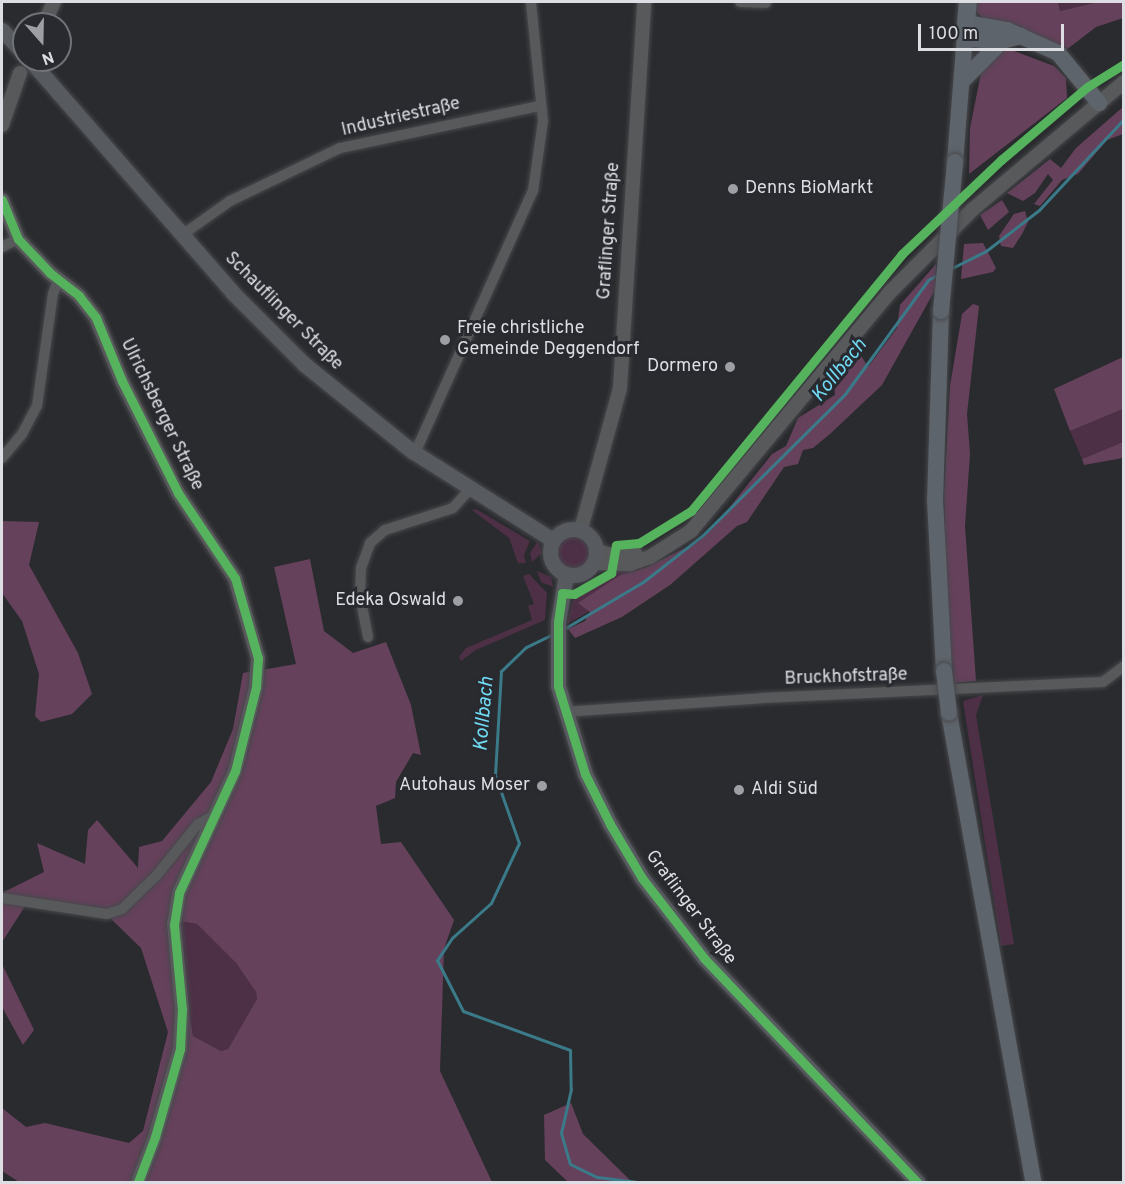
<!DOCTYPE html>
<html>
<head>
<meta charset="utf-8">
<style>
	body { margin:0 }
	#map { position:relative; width:1125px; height:1184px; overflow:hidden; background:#2a2b2e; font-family:Overpass,sans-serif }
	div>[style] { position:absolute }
	.green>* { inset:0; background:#4d2f46 }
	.round { border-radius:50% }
	.forest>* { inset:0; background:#66415c }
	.stream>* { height:3px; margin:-1.5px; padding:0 1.5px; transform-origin:1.5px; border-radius:1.5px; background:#3a7a89 }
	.roads { filter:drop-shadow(0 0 2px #47484c) drop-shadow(0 0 2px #47484c) }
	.minor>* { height:10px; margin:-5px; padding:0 5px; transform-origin:5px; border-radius:5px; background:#58595b }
	.tertiary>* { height:14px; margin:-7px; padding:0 7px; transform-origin:7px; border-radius:7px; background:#58595b }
	.secondary>* { height:15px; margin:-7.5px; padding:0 7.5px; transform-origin:7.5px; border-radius:7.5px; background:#575b60 }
	.secondary>.ring { margin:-7.5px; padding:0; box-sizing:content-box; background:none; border:15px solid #575b60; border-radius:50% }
	.primary>* { height:16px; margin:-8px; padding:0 8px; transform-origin:8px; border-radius:8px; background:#5e646b }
	.trunk>* { height:18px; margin:-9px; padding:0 9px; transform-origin:9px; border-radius:9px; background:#5e656d }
	.bridges { filter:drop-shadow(0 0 2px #47484c) drop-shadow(0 0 2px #47484c) }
	.primary-bridge>* { height:16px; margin:-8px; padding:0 8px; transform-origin:8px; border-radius:8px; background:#5e646b }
	.cycleway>* { height:9px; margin:-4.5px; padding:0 4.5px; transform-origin:4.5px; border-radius:4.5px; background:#56b35d }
	.dots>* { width:16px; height:16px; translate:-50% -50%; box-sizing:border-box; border:3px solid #282a30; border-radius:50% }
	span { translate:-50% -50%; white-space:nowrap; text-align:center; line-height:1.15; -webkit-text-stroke:6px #282a30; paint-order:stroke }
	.street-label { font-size:18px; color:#dddee3 }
	.poi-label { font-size:18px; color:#dddee3 }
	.left { translate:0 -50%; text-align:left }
	.right { translate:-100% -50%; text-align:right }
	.water-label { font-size:20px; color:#70daf4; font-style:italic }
	.frame { position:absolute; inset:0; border:3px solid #dddee3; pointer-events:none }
	.north { position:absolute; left:12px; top:12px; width:60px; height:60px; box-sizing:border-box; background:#282a30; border:2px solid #707278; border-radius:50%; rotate:160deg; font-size:16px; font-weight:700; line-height:24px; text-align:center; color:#dddee3 }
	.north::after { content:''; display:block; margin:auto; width:21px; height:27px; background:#9e9fa4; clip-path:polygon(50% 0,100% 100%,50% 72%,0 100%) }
	.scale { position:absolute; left:918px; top:24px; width:146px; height:27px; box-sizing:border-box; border:3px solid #dddee3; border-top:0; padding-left:8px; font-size:18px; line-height:21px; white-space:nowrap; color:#dddee3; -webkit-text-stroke:4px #282a30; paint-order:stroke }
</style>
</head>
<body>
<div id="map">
	<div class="green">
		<i style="clip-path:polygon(1058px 2px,1098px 2px,1060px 11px)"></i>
		<i style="clip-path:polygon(1123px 409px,1123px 442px,1082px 459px,1070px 431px)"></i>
		<i style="clip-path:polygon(476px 509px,530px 541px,524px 555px,526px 563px,518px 563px,509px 538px,472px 510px)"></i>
		<i class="round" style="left:557px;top:536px;width:34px;height:34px"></i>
		<i style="clip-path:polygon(538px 541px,542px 553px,532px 562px,530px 553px)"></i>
		<i style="clip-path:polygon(640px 566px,645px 568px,620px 575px,579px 603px,590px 611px,567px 624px,573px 600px,615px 571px)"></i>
		<i style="clip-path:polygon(537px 571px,551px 577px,553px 587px,541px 582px)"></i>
		<i style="clip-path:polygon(529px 574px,547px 593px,545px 620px,476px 650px,461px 661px,459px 657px,466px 648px,532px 620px,528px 606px,534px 604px,523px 576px)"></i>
		<i style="clip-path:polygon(983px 695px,976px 715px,1014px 944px,1001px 946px,963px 701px)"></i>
		<i style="clip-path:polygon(175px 920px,197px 924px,236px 963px,256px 992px,257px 999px,228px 1049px,221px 1051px,193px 1036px)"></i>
	</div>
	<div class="forest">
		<i style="clip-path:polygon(977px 2px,1058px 2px,1060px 11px,1098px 2px,1123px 2px,1123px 18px,1096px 27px,1066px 50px,988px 23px,976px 11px)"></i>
		<i style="clip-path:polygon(1009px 49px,1054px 66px,1066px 78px,1067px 98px,969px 174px,970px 128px,983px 63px,991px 54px)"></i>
		<i style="clip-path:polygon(1123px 107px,1123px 134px,1107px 140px,1078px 174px,1062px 180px,1040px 206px,1034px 204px,1053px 180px,1048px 174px,1035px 193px,1023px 201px,1007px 193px,1050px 159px,1061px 168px,1076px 148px)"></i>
		<i style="clip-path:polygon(1002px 200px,1009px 212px,988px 230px,980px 215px)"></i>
		<i style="clip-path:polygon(1025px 211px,1028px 222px,1022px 234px,1013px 248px,1001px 246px,999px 236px,1014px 214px)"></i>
		<i style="clip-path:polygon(983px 243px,996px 268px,993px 272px,961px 279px,964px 244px)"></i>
		<i style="clip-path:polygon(936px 264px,935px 290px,882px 385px,830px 434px,813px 448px,803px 450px,798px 464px,784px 467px,747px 522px,737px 526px,670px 585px,622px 617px,575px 638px,568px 629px,585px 621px,590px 612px,578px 603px,620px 575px,645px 568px,699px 541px,715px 526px,772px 454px,786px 446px,798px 418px,835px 395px,834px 377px,857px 349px,868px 367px,897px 328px,900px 305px)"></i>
		<i style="clip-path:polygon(973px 304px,979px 306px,967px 414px,970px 454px,965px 526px,976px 681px,954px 683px,947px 608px,944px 495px,950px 386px,962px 314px)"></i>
		<i style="clip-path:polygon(1123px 357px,1123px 409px,1070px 431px,1054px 389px)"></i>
		<i style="clip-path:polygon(1123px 442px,1123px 458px,1084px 465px,1082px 459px)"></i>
		<i style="clip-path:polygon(2px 521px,39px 522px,29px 565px,78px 653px,92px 694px,72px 714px,41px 722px,35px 716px,39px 674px,22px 621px,2px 593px)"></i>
		<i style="clip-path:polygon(evenodd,310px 559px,324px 631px,353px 653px,386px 642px,411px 705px,421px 755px,413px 753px,396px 782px,395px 798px,376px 806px,381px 844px,401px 842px,454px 920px,444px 949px,440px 1071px,492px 1182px,19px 1182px,2px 1171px,2px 1108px,26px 1127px,45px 1123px,129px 1143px,143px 1131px,168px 1032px,141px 948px,106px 914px,29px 900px,2px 942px,2px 893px,44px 872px,37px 843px,85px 864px,88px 830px,97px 820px,138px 868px,139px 847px,162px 841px,211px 782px,233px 729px,243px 673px,296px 664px,274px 567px,310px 559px,175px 920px,197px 924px,236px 963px,256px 992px,257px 999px,228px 1049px,221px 1051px,193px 1036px,175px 920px)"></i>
		<i style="clip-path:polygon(2px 964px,34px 1030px,23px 1045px,2px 1007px)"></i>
		<i style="clip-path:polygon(571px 1103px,583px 1134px,632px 1182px,568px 1182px,545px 1160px,544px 1115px)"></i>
	</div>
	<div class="stream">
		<i style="left:950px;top:269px;width:40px;rotate:-26.6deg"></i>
		<i style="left:986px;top:251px;width:67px;rotate:-37.7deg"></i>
		<i style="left:1039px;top:210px;width:125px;rotate:-47deg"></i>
		<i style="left:562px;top:630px;width:94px;rotate:-30.7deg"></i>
		<i style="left:643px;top:582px;width:76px;rotate:-38.1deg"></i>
		<i style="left:703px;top:535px;width:200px;rotate:-44.8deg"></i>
		<i style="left:845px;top:394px;width:141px;rotate:-53.9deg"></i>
		<i style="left:928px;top:280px;width:13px;rotate:-29deg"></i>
		<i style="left:553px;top:634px;width:30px;rotate:154deg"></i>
		<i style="left:526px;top:647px;width:35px;rotate:136deg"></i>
		<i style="left:501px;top:671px;width:104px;rotate:93.3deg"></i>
		<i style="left:495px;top:775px;width:72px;rotate:70.6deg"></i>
		<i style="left:519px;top:843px;width:66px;rotate:115deg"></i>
		<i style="left:491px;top:903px;width:52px;rotate:138.1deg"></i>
		<i style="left:452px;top:938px;width:27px;rotate:124deg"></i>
		<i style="left:437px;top:960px;width:57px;rotate:63deg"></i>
		<i style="left:463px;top:1011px;width:114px;rotate:20deg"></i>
		<i style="left:570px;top:1050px;width:39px;rotate:89deg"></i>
		<i style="left:571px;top:1089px;width:45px;rotate:102.8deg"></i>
		<i style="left:561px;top:1133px;width:32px;rotate:74deg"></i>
		<i style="left:570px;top:1164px;width:30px;rotate:26deg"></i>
		<i style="left:597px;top:1177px;width:39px;rotate:7deg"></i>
	</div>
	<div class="roads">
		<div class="minor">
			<i style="left:740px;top:2px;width:26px;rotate:2deg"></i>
			<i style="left:182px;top:235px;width:59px;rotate:-35.3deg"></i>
			<i style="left:230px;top:201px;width:122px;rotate:-25.7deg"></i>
			<i style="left:340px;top:148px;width:204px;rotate:-11.9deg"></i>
			<i style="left:2px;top:247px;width:18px;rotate:-27deg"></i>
			<i style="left:415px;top:453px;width:287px;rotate:-65.8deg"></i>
			<i style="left:533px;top:191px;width:71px;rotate:-81.9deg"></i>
			<i style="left:543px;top:121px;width:120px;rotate:-95.8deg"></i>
			<i style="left:2px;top:458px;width:31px;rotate:-50deg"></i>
			<i style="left:22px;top:434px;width:32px;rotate:-62deg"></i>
			<i style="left:37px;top:406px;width:113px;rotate:-81.9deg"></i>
			<i style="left:53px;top:294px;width:15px;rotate:-70deg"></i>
			<i style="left:368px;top:637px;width:42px;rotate:-101deg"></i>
			<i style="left:360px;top:596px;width:28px;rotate:-88deg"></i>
			<i style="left:361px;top:568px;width:27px;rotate:-70deg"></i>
			<i style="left:370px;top:543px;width:20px;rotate:-41deg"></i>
			<i style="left:385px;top:530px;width:71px;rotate:-17.9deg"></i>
			<i style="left:453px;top:508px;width:25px;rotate:-48deg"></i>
			<i style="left:564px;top:712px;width:198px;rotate:-4deg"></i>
			<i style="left:762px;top:698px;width:341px;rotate:-2.7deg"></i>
			<i style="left:1103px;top:682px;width:26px;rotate:-37deg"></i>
			<i style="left:2px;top:898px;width:106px;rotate:8.7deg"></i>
			<i style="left:107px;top:914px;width:16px;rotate:-18deg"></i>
			<i style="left:122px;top:909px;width:49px;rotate:-44.2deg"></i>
			<i style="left:157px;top:875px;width:65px;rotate:-51.2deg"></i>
			<i style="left:198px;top:824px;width:15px;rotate:-28deg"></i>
		</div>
		<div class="tertiary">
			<i style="left:44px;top:24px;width:24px;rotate:-66deg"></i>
			<i style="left:2px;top:125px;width:55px;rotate:-70.9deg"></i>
			<i style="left:2px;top:200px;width:42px;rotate:67.7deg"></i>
			<i style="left:18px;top:239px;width:47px;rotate:46.7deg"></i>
			<i style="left:50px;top:273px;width:37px;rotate:38deg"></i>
			<i style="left:79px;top:296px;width:28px;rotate:52deg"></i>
			<i style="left:96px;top:318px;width:68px;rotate:67.6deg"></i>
			<i style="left:122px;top:381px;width:125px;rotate:63.4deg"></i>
			<i style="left:178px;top:493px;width:102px;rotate:56.2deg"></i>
			<i style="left:235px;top:578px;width:83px;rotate:74deg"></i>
			<i style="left:258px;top:658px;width:29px;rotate:94deg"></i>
			<i style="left:256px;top:687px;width:87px;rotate:104deg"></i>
			<i style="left:235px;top:771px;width:134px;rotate:114.7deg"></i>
			<i style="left:179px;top:893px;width:32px;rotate:99deg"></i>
			<i style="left:174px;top:925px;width:84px;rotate:84.6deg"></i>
			<i style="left:182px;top:1009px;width:40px;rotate:92.9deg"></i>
			<i style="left:180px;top:1049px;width:91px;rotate:105.9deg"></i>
			<i style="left:155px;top:1137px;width:48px;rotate:110.7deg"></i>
			<i style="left:581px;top:529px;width:146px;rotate:-74.5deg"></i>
			<i style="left:620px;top:388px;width:387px;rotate:-86.4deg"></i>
			<i style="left:597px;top:551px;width:18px;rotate:16deg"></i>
			<i style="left:614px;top:556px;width:21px;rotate:-8deg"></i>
			<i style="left:594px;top:563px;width:36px;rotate:2deg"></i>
			<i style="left:630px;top:564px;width:21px;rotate:-19deg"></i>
			<i style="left:650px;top:557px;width:49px;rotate:-32.4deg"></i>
			<i style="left:691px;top:531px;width:311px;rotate:-50.2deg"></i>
			<i style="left:890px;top:292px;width:116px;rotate:-45deg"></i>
			<i style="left:972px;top:210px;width:199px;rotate:-40.1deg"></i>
		</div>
		<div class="secondary">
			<i style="left:2px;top:30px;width:33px;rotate:47deg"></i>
			<i style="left:30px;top:60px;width:309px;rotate:48.9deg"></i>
			<i style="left:233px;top:293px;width:100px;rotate:45deg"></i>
			<i style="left:304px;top:364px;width:139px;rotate:38.9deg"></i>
			<i style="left:412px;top:451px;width:167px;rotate:32.3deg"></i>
			<i class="ring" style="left:550px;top:529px;width:31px;height:31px"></i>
			<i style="left:566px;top:574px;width:49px;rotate:99.5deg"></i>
			<i style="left:558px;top:622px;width:64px;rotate:90deg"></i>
			<i style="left:558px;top:686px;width:92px;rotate:72.9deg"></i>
			<i style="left:585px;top:774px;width:56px;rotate:63.4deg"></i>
			<i style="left:610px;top:824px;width:63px;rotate:59.3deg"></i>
			<i style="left:642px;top:878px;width:101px;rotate:52.2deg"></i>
			<i style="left:704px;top:958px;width:309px;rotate:46.4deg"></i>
		</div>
		<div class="primary">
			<i style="left:965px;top:39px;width:37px;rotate:3deg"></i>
			<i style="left:1002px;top:41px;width:20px;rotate:-15deg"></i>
			<i style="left:963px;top:80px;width:55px;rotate:-45deg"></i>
			<i style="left:955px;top:162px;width:139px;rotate:-85.5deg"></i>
			<i style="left:966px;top:23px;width:42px;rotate:9.7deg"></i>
			<i style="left:1007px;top:30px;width:56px;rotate:24.3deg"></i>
			<i style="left:1058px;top:53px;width:65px;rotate:50.6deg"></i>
			<i style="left:941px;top:311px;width:188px;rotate:91.8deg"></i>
			<i style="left:935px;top:499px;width:172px;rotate:87deg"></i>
			<i style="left:949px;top:713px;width:476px;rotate:79.8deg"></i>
		</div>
		<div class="trunk">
			<i style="left:966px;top:23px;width:21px;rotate:-85deg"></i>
		</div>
	</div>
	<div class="bridges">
		<div class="primary-bridge">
			<i style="left:941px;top:311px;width:150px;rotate:-84.6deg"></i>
			<i style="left:944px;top:671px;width:42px;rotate:83.2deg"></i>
		</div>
	</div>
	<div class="cycleway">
		<i style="left:2px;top:200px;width:42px;rotate:67.7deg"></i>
		<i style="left:18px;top:239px;width:47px;rotate:46.7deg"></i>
		<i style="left:50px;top:273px;width:37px;rotate:38deg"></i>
		<i style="left:79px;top:296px;width:28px;rotate:52deg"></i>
		<i style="left:96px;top:318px;width:68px;rotate:67.6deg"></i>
		<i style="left:122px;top:381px;width:125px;rotate:63.4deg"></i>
		<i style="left:178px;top:493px;width:102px;rotate:56.2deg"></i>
		<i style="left:235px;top:578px;width:83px;rotate:74deg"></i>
		<i style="left:258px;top:658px;width:29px;rotate:94deg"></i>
		<i style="left:256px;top:687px;width:87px;rotate:104deg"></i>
		<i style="left:235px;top:771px;width:134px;rotate:114.7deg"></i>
		<i style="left:179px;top:893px;width:32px;rotate:99deg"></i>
		<i style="left:174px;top:925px;width:84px;rotate:84.6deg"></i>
		<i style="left:182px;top:1009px;width:40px;rotate:92.9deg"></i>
		<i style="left:180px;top:1049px;width:91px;rotate:105.9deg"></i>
		<i style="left:155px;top:1137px;width:48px;rotate:110.7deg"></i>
		<i style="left:917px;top:1182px;width:309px;rotate:-133.6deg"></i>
		<i style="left:704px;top:958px;width:101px;rotate:-127.8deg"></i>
		<i style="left:642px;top:878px;width:63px;rotate:-120.7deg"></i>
		<i style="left:610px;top:824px;width:56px;rotate:-116.6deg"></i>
		<i style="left:585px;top:774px;width:92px;rotate:-107.1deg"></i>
		<i style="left:558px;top:686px;width:64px;rotate:-90deg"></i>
		<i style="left:558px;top:622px;width:29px;rotate:-82deg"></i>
		<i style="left:562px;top:593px;width:12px;rotate:5deg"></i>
		<i style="left:574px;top:594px;width:43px;rotate:-29.6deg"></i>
		<i style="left:611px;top:573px;width:28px;rotate:-80deg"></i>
		<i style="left:616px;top:545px;width:23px;rotate:-5deg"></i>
		<i style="left:639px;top:543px;width:61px;rotate:-31.6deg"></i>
		<i style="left:691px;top:511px;width:333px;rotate:-50.6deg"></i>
		<i style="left:902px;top:254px;width:137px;rotate:-43.5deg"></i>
		<i style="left:1001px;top:160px;width:113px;rotate:-40.3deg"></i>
		<i style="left:1087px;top:87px;width:44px;rotate:-31.9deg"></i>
	</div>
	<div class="dots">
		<i style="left:733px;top:189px;background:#9e9fa4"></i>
		<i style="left:445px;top:340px;background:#9e9fa4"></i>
		<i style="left:730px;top:367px;background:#9e9fa4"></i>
		<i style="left:458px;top:601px;background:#9e9fa4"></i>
		<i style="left:542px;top:786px;background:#9e9fa4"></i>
		<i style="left:739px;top:790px;background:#9e9fa4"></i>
	</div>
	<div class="street-label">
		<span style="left:401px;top:118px;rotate:-13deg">Industriestraße</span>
		<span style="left:610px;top:231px;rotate:-86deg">Graflinger Straße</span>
		<span style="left:283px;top:312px;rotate:45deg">Schauflinger Straße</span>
		<span style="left:161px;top:415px;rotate:64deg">Ulrichsberger Straße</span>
		<span style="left:846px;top:678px;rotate:-2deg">Bruckhofstraße</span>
		<span style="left:690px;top:908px;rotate:53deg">Graflinger Straße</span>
	</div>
	<div class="poi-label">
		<span class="left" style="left:745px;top:189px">Denns BioMarkt</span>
		<span class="left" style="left:457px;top:340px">Freie christliche<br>Gemeinde Deggendorf</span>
		<span class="right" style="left:718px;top:367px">Dormero</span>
		<span class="right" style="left:446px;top:601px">Edeka Oswald</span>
		<span class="right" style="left:530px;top:786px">Autohaus Moser</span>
		<span class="left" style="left:751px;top:790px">Aldi Süd</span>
	</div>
	<div class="water-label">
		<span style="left:840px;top:371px;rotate:-51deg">Kollbach</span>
		<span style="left:485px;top:714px;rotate:-85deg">Kollbach</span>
	</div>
	<div class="frame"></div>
	<div class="north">N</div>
	<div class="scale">100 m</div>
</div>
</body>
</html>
